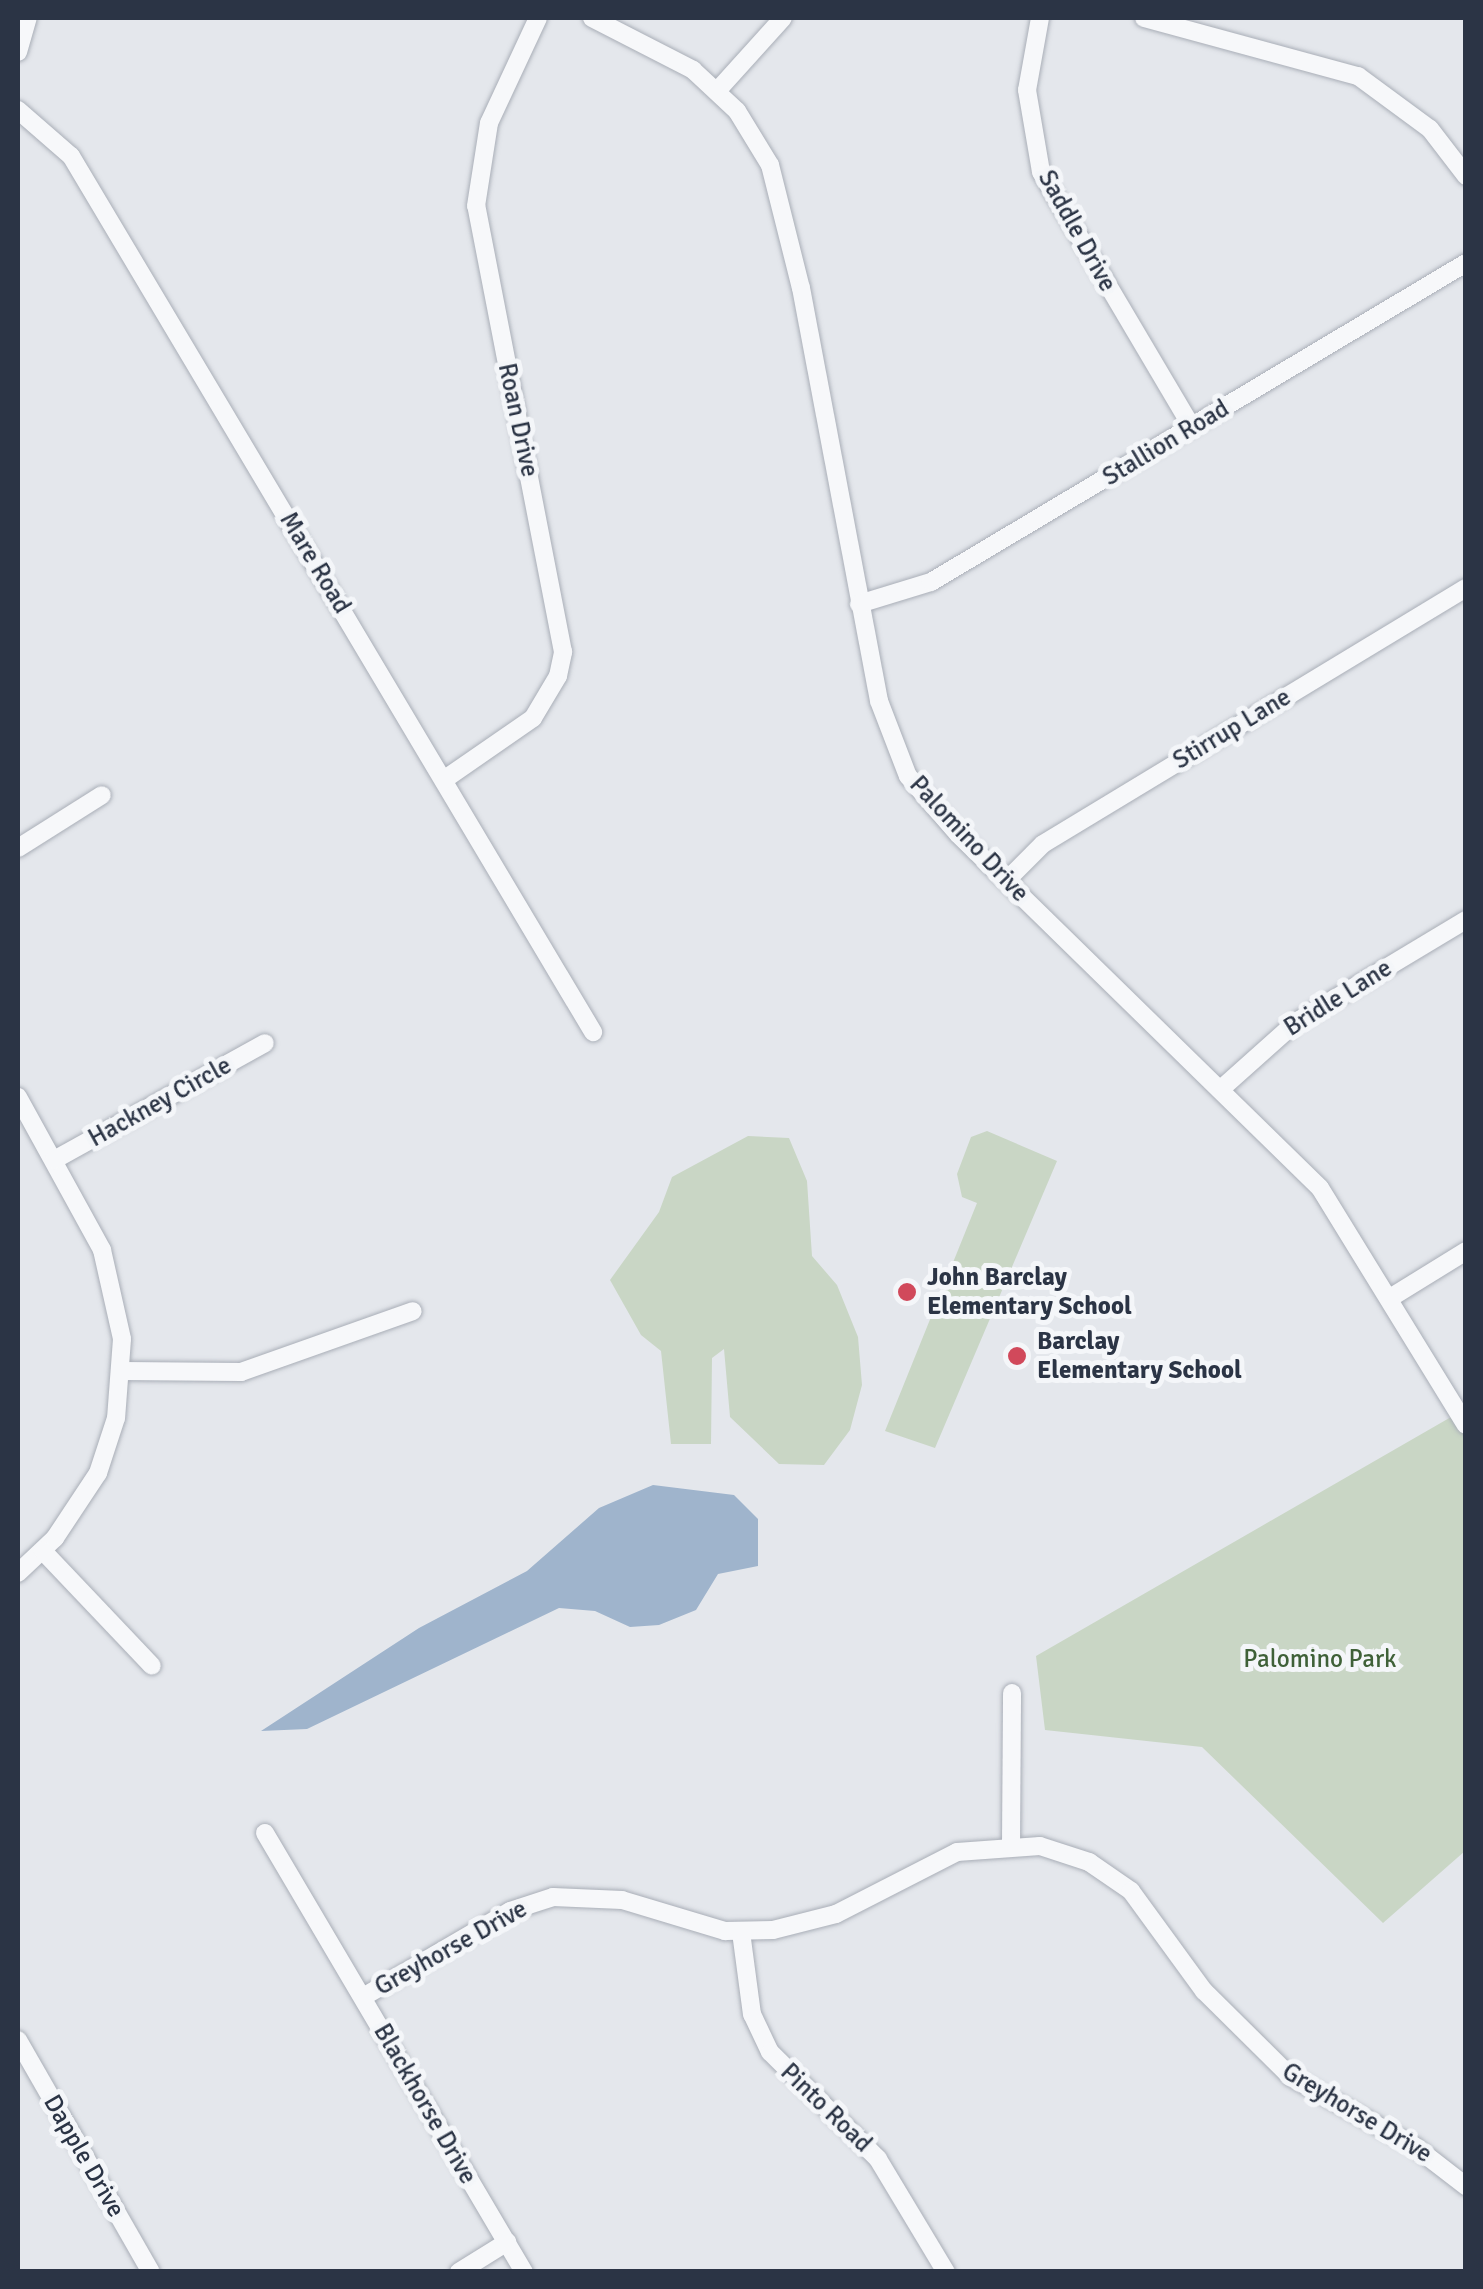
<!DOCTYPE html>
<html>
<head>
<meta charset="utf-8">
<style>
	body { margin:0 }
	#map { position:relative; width:1483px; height:2289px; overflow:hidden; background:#e4e7ec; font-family:Signika,sans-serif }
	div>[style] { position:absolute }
	.green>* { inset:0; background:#c9d6c5 }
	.water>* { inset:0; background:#9fb4cc }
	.roads { filter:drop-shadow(0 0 2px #a9aeb7) drop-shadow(0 0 2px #a9aeb7) }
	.minor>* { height:18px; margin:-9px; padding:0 9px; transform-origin:9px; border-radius:9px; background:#f7f8fa }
	.dots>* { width:28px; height:28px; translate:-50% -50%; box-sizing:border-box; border:5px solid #f4f6f9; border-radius:50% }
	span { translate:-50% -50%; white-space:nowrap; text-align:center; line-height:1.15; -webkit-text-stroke:10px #f4f6f9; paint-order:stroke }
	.street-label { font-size:25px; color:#2b3445 }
	.poi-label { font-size:25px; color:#2b3445; font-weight:700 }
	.left { translate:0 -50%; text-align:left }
	.park-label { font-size:25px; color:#3f6138 }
	.frame { position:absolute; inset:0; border:20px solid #2b3445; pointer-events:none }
</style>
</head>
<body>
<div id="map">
	<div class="green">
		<i style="clip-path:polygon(987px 1131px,1057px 1161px,935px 1448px,885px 1431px,977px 1203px,962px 1197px,957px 1174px,971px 1137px)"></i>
		<i style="clip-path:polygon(748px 1136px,789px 1138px,807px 1181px,812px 1256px,837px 1285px,858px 1337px,862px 1385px,850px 1430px,824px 1465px,779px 1464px,730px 1417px,724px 1349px,712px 1358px,711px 1444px,671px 1444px,661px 1351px,641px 1335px,610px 1280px,659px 1212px,672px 1177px)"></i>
		<i style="clip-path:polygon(1458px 1413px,1465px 1425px,1465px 1851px,1383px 1923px,1202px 1747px,1045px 1730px,1036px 1656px)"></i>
	</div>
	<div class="water">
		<i style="clip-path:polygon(653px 1485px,734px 1495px,758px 1519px,758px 1566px,718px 1574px,696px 1610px,659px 1625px,630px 1627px,595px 1611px,559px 1608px,307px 1729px,261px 1731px,419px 1628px,527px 1571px,599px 1508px)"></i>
	</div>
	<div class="roads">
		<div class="minor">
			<i style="left:592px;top:18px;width:114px;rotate:27.2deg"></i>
			<i style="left:693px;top:70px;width:60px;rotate:43deg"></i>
			<i style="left:737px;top:111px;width:63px;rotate:58.6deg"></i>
			<i style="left:770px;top:165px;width:127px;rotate:75.9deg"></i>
			<i style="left:801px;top:288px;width:420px;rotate:79.3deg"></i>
			<i style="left:879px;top:701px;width:80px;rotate:68.9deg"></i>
			<i style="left:908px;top:776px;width:77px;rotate:49.2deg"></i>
			<i style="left:958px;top:834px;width:506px;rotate:44.36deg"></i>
			<i style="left:1320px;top:1188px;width:278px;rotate:58.4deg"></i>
			<i style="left:1040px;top:18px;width:73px;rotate:100.2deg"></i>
			<i style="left:1027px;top:90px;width:83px;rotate:80.3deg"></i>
			<i style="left:1041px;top:172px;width:296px;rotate:59.4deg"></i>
			<i style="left:1144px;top:18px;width:222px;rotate:15.2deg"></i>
			<i style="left:1358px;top:76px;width:89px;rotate:36.4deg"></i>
			<i style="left:1430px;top:129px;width:59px;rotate:52.5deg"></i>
			<i style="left:18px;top:52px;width:35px;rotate:-74deg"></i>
			<i style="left:717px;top:91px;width:98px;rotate:-47.9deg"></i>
			<i style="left:18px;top:110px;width:70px;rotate:41deg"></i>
			<i style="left:71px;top:156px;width:1020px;rotate:59.21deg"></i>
			<i style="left:859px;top:604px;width:75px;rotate:-17deg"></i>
			<i style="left:931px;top:582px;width:623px;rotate:-30.81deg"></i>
			<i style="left:445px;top:779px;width:107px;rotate:-34.7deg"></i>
			<i style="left:533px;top:718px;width:49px;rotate:-59.2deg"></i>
			<i style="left:558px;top:676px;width:25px;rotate:-78deg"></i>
			<i style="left:563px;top:652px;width:454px;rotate:-101deg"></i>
			<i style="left:476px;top:206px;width:84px;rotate:-81.1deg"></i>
			<i style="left:489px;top:123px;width:116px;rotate:-65deg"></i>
			<i style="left:18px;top:848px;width:99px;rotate:-32.2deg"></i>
			<i style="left:1006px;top:881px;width:52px;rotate:-45deg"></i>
			<i style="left:1043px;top:844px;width:494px;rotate:-31.2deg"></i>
			<i style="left:1221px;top:1089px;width:101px;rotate:-41.8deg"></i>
			<i style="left:1296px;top:1022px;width:198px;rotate:-31deg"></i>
			<i style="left:18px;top:1097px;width:175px;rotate:61.2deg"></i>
			<i style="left:102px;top:1250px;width:91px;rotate:77.3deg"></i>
			<i style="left:122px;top:1339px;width:79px;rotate:94.3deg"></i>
			<i style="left:116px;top:1418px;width:58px;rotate:108.1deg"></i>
			<i style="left:98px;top:1473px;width:78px;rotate:123.5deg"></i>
			<i style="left:55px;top:1538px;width:51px;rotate:136.6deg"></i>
			<i style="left:54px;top:1160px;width:241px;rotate:-29deg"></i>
			<i style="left:1390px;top:1298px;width:89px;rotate:-31.7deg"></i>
			<i style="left:122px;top:1371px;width:119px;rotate:0.5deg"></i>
			<i style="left:241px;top:1372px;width:182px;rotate:-19.5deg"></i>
			<i style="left:43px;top:1551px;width:158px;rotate:46.5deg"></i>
			<i style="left:265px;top:1833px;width:510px;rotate:59.46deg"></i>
			<i style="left:1011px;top:1844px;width:151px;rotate:-89.6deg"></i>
			<i style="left:741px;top:1932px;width:83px;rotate:82.4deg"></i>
			<i style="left:752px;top:2014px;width:42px;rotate:64.7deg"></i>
			<i style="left:770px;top:2052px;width:152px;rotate:44.7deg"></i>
			<i style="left:878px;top:2159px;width:132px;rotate:59deg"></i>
			<i style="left:363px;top:1997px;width:170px;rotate:-30.3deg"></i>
			<i style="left:510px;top:1911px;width:45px;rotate:-18deg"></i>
			<i style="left:553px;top:1897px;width:69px;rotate:2.5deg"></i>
			<i style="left:622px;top:1900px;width:108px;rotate:16.8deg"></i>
			<i style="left:725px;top:1931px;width:48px;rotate:-1.2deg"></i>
			<i style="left:773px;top:1930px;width:65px;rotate:-14.3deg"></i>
			<i style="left:836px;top:1914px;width:136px;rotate:-27.1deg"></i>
			<i style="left:957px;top:1852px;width:83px;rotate:-4.1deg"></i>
			<i style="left:1040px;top:1846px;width:52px;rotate:18.1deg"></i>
			<i style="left:1089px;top:1862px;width:51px;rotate:34.6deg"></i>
			<i style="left:1131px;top:1891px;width:124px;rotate:53.9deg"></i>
			<i style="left:1204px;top:1991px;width:122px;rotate:44.7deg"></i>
			<i style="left:1291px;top:2077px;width:141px;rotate:29.3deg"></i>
			<i style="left:1414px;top:2146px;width:66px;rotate:37.6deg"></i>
			<i style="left:18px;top:2040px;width:267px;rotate:60.2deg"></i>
			<i style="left:459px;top:2272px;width:57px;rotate:-32deg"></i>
		</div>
	</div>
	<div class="dots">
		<i style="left:907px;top:1292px;background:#d1495b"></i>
		<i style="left:1017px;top:1356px;background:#d1495b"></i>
	</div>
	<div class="street-label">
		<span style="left:1077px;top:231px;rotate:61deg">Saddle Drive</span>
		<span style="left:518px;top:420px;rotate:78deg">Roan Drive</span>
		<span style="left:1166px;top:443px;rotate:-31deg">Stallion Road</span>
		<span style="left:315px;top:563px;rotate:59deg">Mare Road</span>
		<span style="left:1232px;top:729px;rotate:-31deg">Stirrup Lane</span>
		<span style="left:969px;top:839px;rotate:47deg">Palomino Drive</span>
		<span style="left:1338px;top:998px;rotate:-32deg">Bridle Lane</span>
		<span style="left:160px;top:1102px;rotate:-29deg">Hackney Circle</span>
		<span style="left:451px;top:1948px;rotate:-29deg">Greyhorse Drive</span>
		<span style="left:425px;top:2104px;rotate:60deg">Blackhorse Drive</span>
		<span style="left:826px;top:2108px;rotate:44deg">Pinto Road</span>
		<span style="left:1357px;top:2113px;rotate:31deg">Greyhorse Drive</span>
		<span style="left:84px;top:2156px;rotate:60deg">Dapple Drive</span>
	</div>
	<div class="poi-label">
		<span class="left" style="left:927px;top:1292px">John Barclay<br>Elementary School</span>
		<span class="left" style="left:1037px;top:1356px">Barclay<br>Elementary School</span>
	</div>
	<div class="park-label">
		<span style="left:1320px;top:1659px">Palomino Park</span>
	</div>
	<div class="frame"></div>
</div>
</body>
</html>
